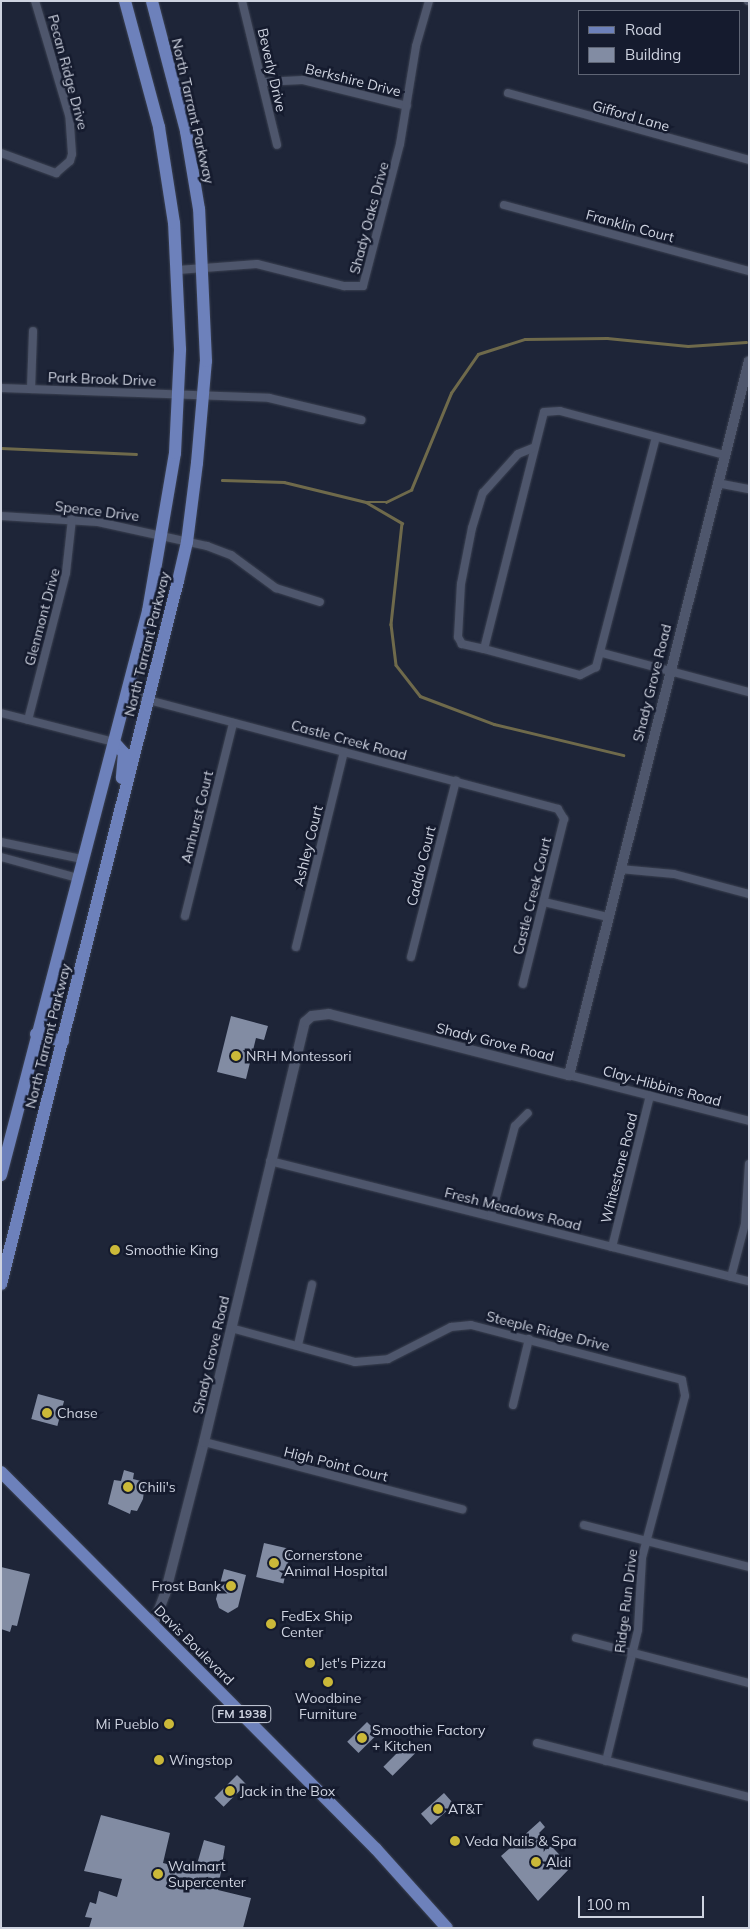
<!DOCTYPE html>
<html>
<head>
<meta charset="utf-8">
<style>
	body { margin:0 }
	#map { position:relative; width:750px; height:1929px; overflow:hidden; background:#1e2538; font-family:Mulish,sans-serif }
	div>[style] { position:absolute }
	.stream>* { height:2.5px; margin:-1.25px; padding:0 1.25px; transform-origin:1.25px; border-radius:1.25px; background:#6f6a4b }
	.building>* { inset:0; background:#828ca3; transform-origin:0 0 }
	.roads { filter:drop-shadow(0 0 1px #3b4151) drop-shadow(0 0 1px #3b4151) }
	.minor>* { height:8px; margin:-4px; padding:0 4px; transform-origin:4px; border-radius:4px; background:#4e566c }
	.tertiary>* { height:10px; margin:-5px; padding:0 5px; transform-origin:5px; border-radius:5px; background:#4e566c }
	.primary>* { height:12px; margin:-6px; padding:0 6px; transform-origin:6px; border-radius:6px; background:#6d81bb }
	.dots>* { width:14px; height:14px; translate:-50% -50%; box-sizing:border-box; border:2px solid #151b2e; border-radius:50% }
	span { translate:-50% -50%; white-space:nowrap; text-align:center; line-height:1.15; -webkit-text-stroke:5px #151b2e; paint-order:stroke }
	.shield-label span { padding:1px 4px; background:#151b2e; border:1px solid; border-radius:4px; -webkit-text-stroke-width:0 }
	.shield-label { font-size:12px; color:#ced3e0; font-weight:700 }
	.street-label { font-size:14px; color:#ced3e0 }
	.poi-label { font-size:14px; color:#ced3e0 }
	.left { translate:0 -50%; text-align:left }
	.right { translate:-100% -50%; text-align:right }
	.frame { position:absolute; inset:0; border:2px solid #ced3e0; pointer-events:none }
	.legend { position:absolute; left:578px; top:10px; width:162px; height:65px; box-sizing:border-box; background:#151b2e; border:1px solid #5f6575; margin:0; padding:6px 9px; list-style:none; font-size:15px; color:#ced3e0 }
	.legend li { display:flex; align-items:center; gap:10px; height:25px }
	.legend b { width:25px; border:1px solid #5f6575 }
	.scale { position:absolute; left:578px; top:1896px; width:126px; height:22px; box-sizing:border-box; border:2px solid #ced3e0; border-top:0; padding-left:6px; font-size:15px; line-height:18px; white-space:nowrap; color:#ced3e0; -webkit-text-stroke:4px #151b2e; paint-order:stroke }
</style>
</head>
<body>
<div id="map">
	<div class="stream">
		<i style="left:1px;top:448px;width:135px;rotate:2.5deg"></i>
		<i style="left:222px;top:480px;width:62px;rotate:1.8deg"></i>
		<i style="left:284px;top:482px;width:84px;rotate:13.7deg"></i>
		<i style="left:366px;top:502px;width:42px;rotate:30.3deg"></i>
		<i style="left:402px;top:523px;width:102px;rotate:96.2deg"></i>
		<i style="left:391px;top:624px;width:41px;rotate:83deg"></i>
		<i style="left:396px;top:665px;width:39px;rotate:52deg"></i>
		<i style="left:420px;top:696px;width:79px;rotate:20.7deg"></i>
		<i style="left:494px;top:724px;width:133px;rotate:13.5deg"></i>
		<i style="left:366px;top:502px;width:20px"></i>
		<i style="left:386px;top:502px;width:28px;rotate:-26deg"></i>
		<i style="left:411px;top:490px;width:105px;rotate:-67.6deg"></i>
		<i style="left:451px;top:393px;width:47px;rotate:-55.3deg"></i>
		<i style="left:478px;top:354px;width:49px;rotate:-17.7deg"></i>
		<i style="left:525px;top:339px;width:82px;rotate:-0.7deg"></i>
		<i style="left:607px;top:338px;width:81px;rotate:5.6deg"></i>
		<i style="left:688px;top:346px;width:58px;rotate:-3.9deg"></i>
	</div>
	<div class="building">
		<i style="clip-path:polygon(231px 1016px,268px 1026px,264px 1040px,256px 1038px,246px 1079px,217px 1072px)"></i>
		<i style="left:38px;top:1394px;width:27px;height:26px;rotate:15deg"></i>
		<i style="clip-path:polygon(124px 1470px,134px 1473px,133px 1479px,145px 1482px,143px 1499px,137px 1511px,131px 1510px,130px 1514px,108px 1504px,114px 1480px,121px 1481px)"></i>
		<i style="left:264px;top:1543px;width:28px;height:35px;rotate:13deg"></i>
		<i style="clip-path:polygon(1px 1567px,30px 1574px,17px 1626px,12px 1625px,10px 1632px,1px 1629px)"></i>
		<i style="clip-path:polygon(224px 1569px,246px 1575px,238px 1607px,228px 1613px,219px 1608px,216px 1599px)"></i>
		<i style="left:367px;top:1722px;width:16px;height:28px;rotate:45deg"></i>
		<i style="left:406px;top:1744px;width:13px;height:32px;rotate:45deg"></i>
		<i style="left:237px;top:1775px;width:13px;height:32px;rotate:45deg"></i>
		<i style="left:444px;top:1793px;width:15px;height:31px;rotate:48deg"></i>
		<i style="clip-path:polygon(101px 1815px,170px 1833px,163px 1863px,195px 1871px,204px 1840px,225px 1846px,218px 1890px,251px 1898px,243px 1928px,89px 1928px,92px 1918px,85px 1917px,90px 1902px,96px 1904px,99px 1891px,117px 1897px,122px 1879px,84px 1871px)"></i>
		<i style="clip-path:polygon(540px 1821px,545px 1827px,539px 1833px,571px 1867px,538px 1901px,501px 1856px)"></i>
	</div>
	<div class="roads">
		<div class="minor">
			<i style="left:242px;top:1px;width:148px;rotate:76.3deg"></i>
			<i style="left:748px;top:1px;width:1px"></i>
			<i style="left:263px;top:82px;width:40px;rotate:-2.9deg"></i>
			<i style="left:303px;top:80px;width:107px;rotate:14deg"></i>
			<i style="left:508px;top:93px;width:250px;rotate:15.5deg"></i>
			<i style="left:1px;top:153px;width:59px;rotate:20deg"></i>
			<i style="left:56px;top:173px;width:18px;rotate:-41deg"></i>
			<i style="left:70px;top:161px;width:7px;rotate:-74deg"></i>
			<i style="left:72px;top:154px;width:39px;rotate:-94deg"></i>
			<i style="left:69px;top:115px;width:119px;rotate:-106.6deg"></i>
			<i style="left:504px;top:205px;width:254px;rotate:15.1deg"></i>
			<i style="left:178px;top:270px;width:79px;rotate:-4.3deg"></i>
			<i style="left:257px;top:264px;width:90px;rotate:14.2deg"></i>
			<i style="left:344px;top:286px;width:19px"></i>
			<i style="left:363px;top:286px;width:147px;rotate:-75.4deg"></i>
			<i style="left:400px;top:144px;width:99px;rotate:-80.7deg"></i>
			<i style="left:416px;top:46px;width:47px;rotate:-73.9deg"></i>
			<i style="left:1px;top:388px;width:268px;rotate:2.1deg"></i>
			<i style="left:269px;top:398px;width:95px;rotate:13.4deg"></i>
			<i style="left:31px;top:389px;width:58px;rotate:-88deg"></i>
			<i style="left:656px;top:437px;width:238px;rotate:104.6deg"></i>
			<i style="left:596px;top:667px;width:18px;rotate:153deg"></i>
			<i style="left:580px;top:675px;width:99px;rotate:-164.8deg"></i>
			<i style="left:484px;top:649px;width:244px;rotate:-75.8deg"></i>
			<i style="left:544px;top:412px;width:16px;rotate:-4deg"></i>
			<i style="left:560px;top:411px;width:170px;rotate:15deg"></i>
			<i style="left:717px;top:483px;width:33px;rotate:11deg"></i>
			<i style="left:1px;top:516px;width:97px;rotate:3.5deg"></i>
			<i style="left:98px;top:522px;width:112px;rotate:12.4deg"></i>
			<i style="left:207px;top:546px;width:26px;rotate:21deg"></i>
			<i style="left:231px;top:555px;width:56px;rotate:36.3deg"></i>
			<i style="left:276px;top:588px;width:46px;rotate:17.7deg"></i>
			<i style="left:484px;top:649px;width:23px;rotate:-167deg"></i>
			<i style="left:462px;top:644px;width:8px;rotate:-120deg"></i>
			<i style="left:458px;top:637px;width:53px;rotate:-86.8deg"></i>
			<i style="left:461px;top:584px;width:57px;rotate:-78.9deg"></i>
			<i style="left:472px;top:528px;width:37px;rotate:-73deg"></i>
			<i style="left:483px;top:493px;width:52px;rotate:-48.1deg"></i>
			<i style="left:518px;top:454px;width:16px;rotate:-22deg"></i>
			<i style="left:602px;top:653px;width:152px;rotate:14.9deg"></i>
			<i style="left:126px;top:694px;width:447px;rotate:14.9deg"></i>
			<i style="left:558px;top:809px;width:12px;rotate:59deg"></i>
			<i style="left:564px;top:819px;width:170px;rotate:104deg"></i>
			<i style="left:1px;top:713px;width:117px;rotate:14.4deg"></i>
			<i style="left:28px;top:720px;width:152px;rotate:-75.5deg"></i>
			<i style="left:66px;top:573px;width:54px;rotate:-83.7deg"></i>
			<i style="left:1px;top:842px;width:83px;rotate:11.9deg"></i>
			<i style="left:1px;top:857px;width:79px;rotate:15.4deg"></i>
			<i style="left:620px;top:869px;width:54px;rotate:5.3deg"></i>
			<i style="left:674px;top:874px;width:78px;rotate:14.9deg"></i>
			<i style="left:544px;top:902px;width:66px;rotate:13.2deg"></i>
			<i style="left:185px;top:916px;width:199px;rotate:-76deg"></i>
			<i style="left:296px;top:947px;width:201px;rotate:-76.2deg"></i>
			<i style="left:411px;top:957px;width:182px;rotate:-75.7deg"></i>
			<i style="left:569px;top:1075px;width:186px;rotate:14.3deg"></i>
			<i style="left:270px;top:1161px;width:494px;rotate:14.1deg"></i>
			<i style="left:491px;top:1216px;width:93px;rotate:-75.1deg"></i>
			<i style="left:515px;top:1126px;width:18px;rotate:-45deg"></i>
			<i style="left:612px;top:1247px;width:156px;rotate:-75.9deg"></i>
			<i style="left:731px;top:1277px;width:55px;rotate:-75.2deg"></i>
			<i style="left:745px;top:1224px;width:60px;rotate:-86.2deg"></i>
			<i style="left:231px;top:1328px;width:129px;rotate:15.3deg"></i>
			<i style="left:355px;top:1362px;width:33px;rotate:-5deg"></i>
			<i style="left:388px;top:1359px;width:71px;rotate:-26.9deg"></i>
			<i style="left:451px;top:1327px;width:20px;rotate:-6deg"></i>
			<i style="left:471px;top:1325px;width:218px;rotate:14.6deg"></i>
			<i style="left:682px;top:1380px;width:16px;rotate:79deg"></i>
			<i style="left:685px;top:1396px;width:168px;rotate:104.9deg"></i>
			<i style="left:642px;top:1558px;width:72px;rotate:93.2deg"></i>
			<i style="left:638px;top:1630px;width:135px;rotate:103.7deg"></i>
			<i style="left:298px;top:1345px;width:62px;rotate:-76.9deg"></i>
			<i style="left:513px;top:1405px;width:68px;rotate:-76.4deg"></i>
			<i style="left:204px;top:1442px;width:267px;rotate:14.6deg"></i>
			<i style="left:584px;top:1525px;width:170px;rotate:14.3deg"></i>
			<i style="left:576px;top:1638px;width:179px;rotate:14.6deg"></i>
			<i style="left:537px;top:1743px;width:219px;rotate:14.3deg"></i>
		</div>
		<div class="tertiary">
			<i style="left:153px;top:1625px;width:33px;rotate:-69deg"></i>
			<i style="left:165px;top:1594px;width:157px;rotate:-75.6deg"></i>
			<i style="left:204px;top:1442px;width:432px;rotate:-76.5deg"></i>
			<i style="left:305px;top:1022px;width:9px;rotate:-41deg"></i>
			<i style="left:312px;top:1016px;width:17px;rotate:-7deg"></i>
			<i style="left:329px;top:1014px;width:248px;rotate:14.3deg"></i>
			<i style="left:569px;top:1075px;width:736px;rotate:-75.85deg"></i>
		</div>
		<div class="primary">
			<i style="left:114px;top:742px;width:15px;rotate:48deg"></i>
			<i style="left:124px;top:753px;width:25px;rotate:95deg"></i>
			<i style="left:36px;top:1034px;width:28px;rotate:15deg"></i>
			<i style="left:1px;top:1175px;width:583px;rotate:-75.39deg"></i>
			<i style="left:148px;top:611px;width:160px;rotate:-80.3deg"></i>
			<i style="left:175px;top:453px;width:104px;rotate:-87.2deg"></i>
			<i style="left:180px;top:349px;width:126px;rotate:-92.7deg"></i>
			<i style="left:174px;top:223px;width:97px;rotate:-98.9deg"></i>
			<i style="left:159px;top:127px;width:131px;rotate:-105.1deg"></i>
			<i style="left:1px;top:1284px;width:725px;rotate:-75.87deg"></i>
			<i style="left:178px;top:581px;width:40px;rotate:-77deg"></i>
			<i style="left:187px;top:542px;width:80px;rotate:-82.8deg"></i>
			<i style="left:197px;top:463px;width:102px;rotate:-85deg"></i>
			<i style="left:206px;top:361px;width:152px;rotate:-92.6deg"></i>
			<i style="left:199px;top:209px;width:79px;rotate:-99.5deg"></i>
			<i style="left:186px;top:131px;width:134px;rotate:-104.7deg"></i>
			<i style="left:1px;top:1472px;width:532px;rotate:45.15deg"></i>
			<i style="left:376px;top:1849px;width:106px;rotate:48.1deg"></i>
		</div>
	</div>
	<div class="dots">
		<i style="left:236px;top:1056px;background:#cbb939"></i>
		<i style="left:115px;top:1250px;background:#cbb939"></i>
		<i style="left:47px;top:1413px;background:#cbb939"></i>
		<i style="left:128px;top:1487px;background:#cbb939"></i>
		<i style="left:274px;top:1563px;background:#cbb939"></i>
		<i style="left:231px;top:1586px;background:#cbb939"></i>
		<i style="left:271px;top:1624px;background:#cbb939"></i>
		<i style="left:310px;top:1663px;background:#cbb939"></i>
		<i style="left:328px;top:1682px;background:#cbb939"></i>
		<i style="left:169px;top:1724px;background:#cbb939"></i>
		<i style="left:362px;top:1738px;background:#cbb939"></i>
		<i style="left:159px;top:1760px;background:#cbb939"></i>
		<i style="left:230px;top:1791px;background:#cbb939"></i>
		<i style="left:438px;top:1809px;background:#cbb939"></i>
		<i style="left:455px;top:1841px;background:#cbb939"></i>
		<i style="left:536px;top:1862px;background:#cbb939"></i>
		<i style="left:158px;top:1874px;background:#cbb939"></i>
	</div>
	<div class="shield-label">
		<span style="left:242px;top:1714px">FM 1938</span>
	</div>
	<div class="street-label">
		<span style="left:272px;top:70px;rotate:77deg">Beverly Drive</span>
		<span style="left:68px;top:72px;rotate:75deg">Pecan Ridge Drive</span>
		<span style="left:353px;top:80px;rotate:14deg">Berkshire Drive</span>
		<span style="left:193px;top:111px;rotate:77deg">North Tarrant Parkway</span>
		<span style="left:631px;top:116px;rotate:16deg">Gifford Lane</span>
		<span style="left:369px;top:218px;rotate:-75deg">Shady Oaks Drive</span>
		<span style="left:630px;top:226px;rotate:15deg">Franklin Court</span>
		<span style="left:102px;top:379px;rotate:2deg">Park Brook Drive</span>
		<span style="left:97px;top:511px;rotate:7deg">Spence Drive</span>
		<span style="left:42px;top:617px;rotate:-75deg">Glenmont Drive</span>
		<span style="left:147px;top:644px;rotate:-76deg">North Tarrant Parkway</span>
		<span style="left:652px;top:683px;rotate:-76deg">Shady Grove Road</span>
		<span style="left:349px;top:740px;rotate:15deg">Castle Creek Road</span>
		<span style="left:197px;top:817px;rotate:-76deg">Amhurst Court</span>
		<span style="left:308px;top:846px;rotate:-76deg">Ashley Court</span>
		<span style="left:421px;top:866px;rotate:-76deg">Caddo Court</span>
		<span style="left:532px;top:896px;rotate:-76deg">Castle Creek Court</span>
		<span style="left:48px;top:1036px;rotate:-76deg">North Tarrant Parkway</span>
		<span style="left:495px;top:1042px;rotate:14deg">Shady Grove Road</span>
		<span style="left:662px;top:1086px;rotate:15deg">Clay-Hibbins Road</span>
		<span style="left:619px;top:1168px;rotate:-76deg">Whitestone Road</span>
		<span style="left:513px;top:1209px;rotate:14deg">Fresh Meadows Road</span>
		<span style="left:548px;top:1331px;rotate:14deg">Steeple Ridge Drive</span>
		<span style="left:211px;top:1355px;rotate:-77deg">Shady Grove Road</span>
		<span style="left:336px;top:1464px;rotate:14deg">High Point Court</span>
		<span style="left:626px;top:1601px;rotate:-83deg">Ridge Run Drive</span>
		<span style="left:194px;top:1645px;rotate:45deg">Davis Boulevard</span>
	</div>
	<div class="poi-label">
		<span class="left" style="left:246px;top:1056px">NRH Montessori</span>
		<span class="left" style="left:125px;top:1250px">Smoothie King</span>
		<span class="left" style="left:57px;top:1413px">Chase</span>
		<span class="left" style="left:138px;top:1487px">Chili's</span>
		<span class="left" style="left:284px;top:1563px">Cornerstone<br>Animal Hospital</span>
		<span class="right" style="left:221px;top:1586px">Frost Bank</span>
		<span class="left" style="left:281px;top:1624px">FedEx Ship<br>Center</span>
		<span class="left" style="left:320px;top:1663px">Jet's Pizza</span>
		<span style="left:328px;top:1706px">Woodbine<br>Furniture</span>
		<span class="right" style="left:159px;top:1724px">Mi Pueblo</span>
		<span class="left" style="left:372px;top:1738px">Smoothie Factory<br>+ Kitchen</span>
		<span class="left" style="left:169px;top:1760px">Wingstop</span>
		<span class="left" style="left:240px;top:1791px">Jack in the Box</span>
		<span class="left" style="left:448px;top:1809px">AT&amp;T</span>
		<span class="left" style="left:465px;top:1841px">Veda Nails &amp; Spa</span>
		<span class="left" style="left:546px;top:1862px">Aldi</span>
		<span class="left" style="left:168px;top:1874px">Walmart<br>Supercenter</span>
	</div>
	<div class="frame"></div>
	<ul class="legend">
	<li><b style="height:6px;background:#6d81bb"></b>Road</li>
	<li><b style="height:14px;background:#828ca3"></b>Building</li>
	</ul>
	<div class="scale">100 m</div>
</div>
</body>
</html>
